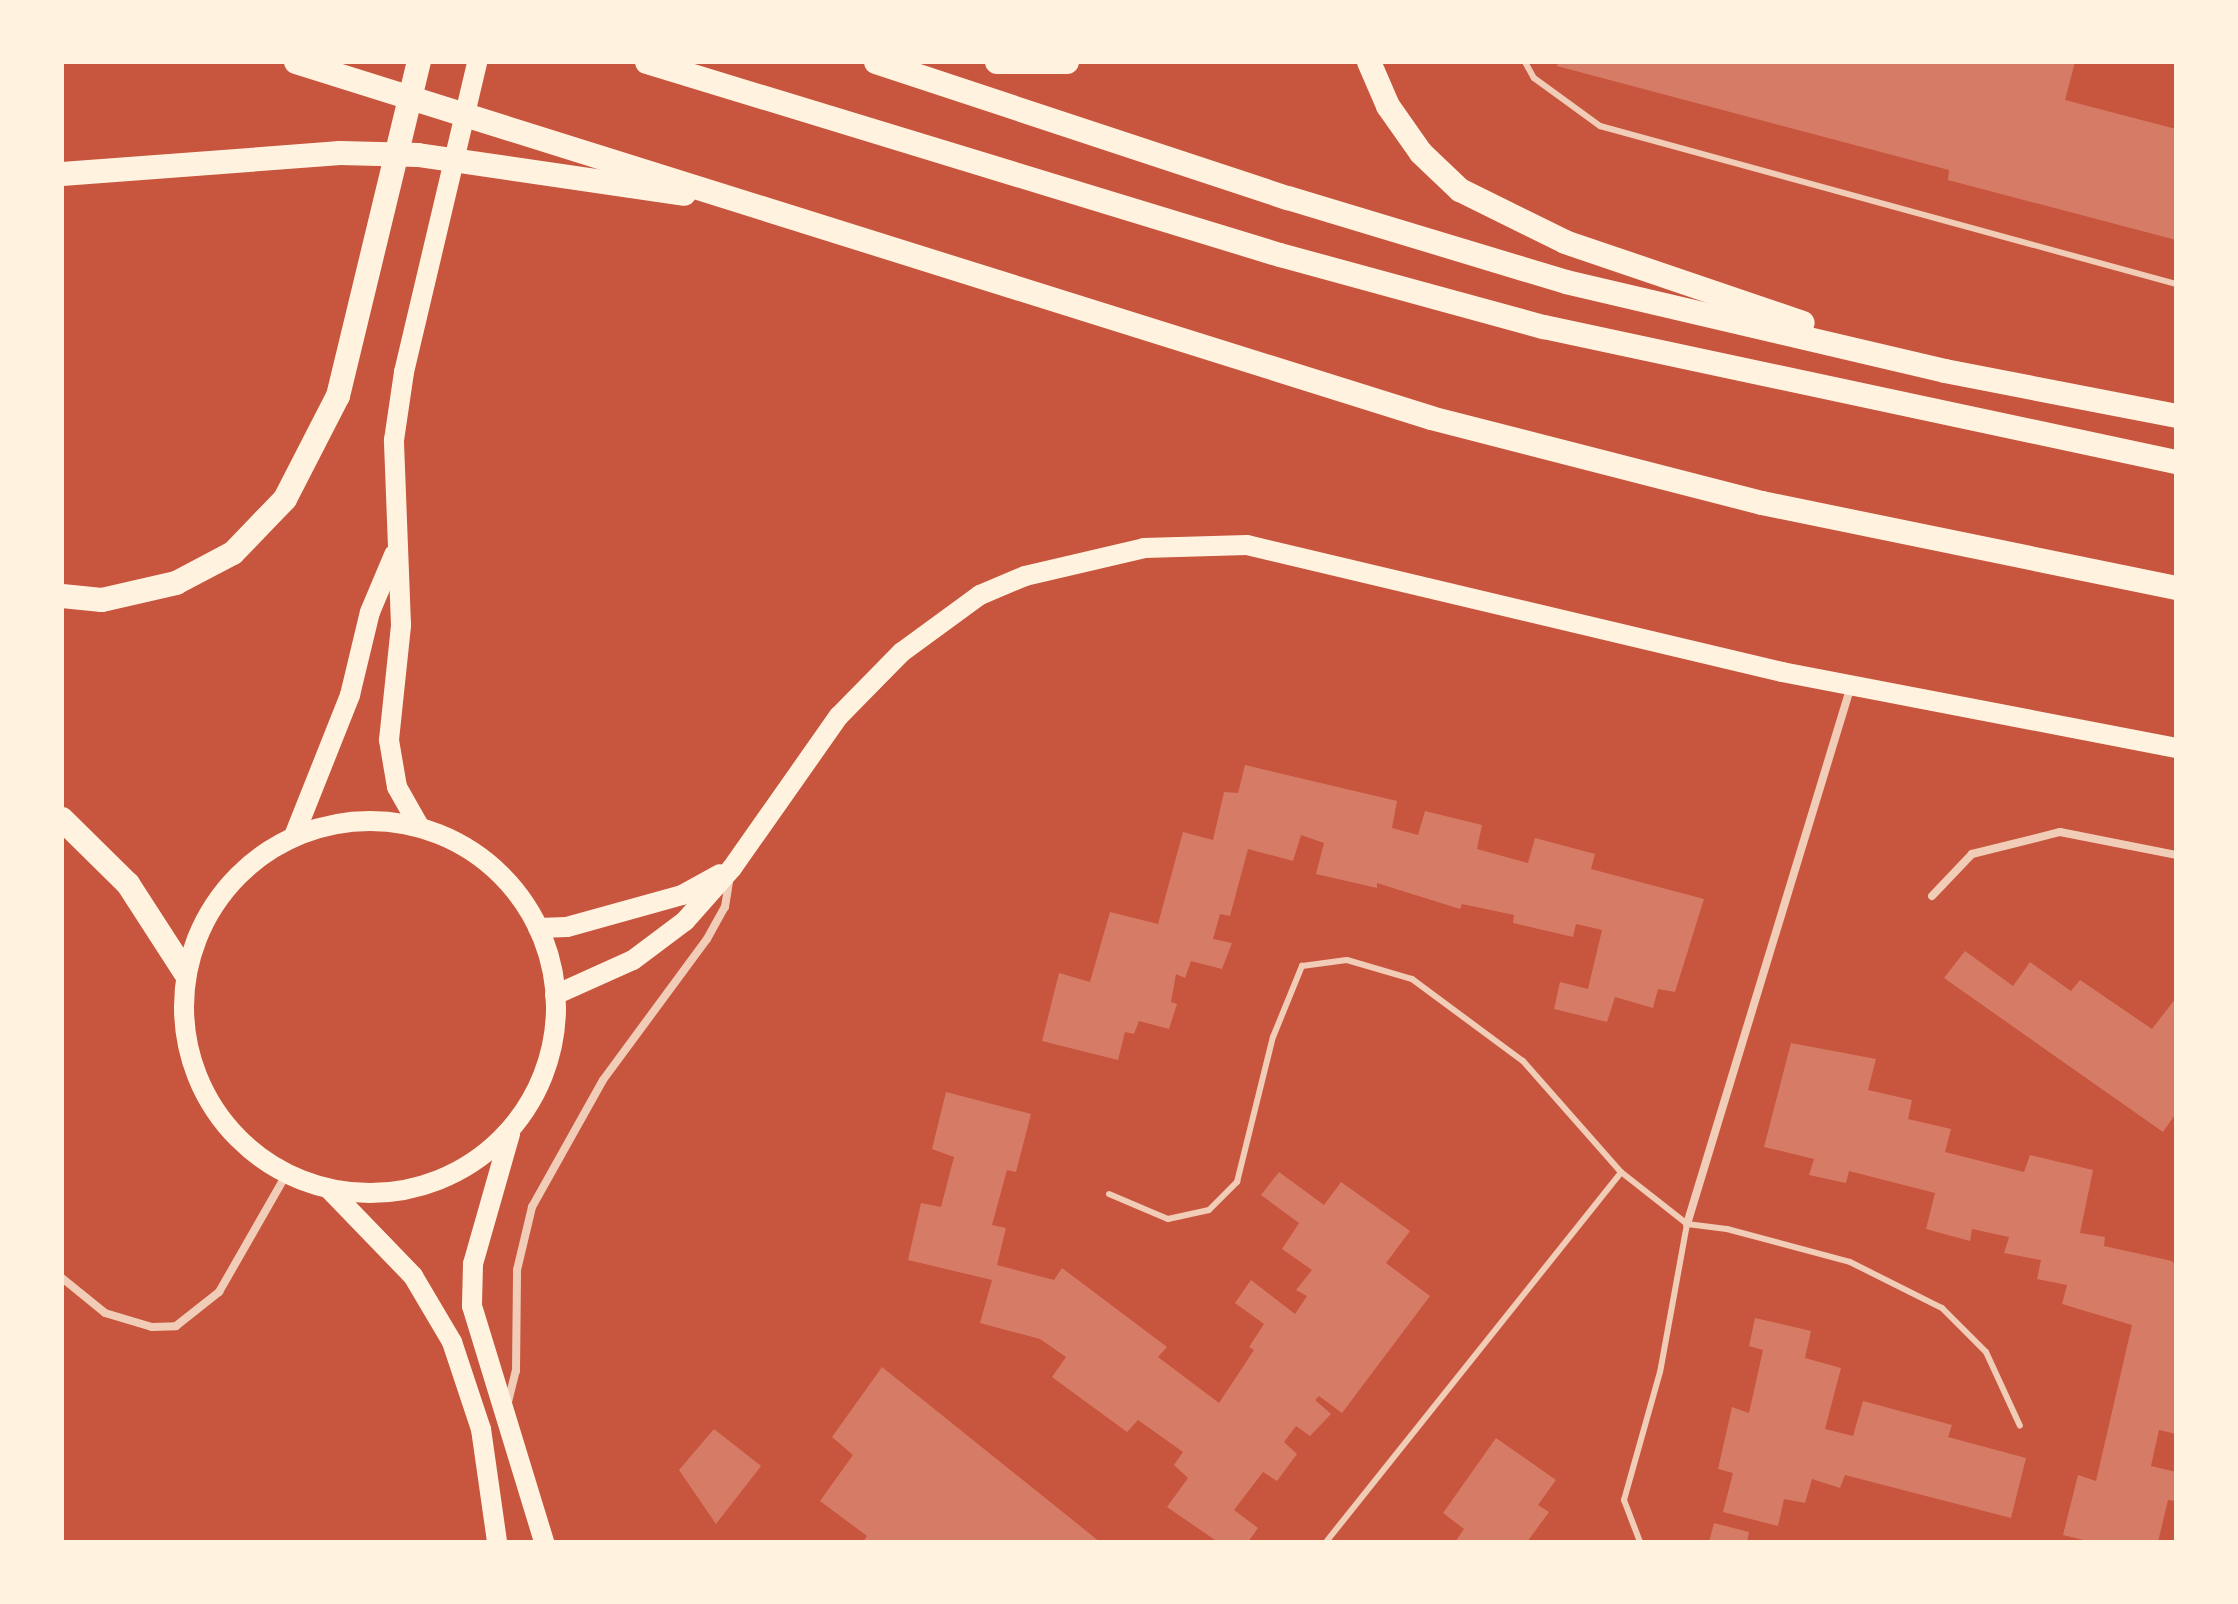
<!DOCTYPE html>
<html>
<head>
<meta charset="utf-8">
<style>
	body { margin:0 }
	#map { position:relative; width:2238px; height:1604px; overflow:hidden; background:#c8553d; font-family:Cabin,sans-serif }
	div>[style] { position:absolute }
	.building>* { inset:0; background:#d67c66 }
	.service>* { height:6px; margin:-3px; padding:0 3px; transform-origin:3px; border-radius:3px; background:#f1ccb7 }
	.minor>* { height:8px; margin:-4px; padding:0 4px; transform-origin:4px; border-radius:4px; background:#f1ccb7 }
	.primary>* { height:20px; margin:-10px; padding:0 10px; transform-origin:10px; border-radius:10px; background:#fff3e0 }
	.primary>.ring { margin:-10px; padding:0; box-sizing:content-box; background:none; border:20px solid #fff3e0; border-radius:50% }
	.motorway>* { height:24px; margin:-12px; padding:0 12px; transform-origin:12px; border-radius:12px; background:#fff3e0 }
	span { translate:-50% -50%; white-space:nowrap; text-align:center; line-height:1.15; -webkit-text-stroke:6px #fff3e0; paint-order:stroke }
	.frame { position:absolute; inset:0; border:64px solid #fff3e0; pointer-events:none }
</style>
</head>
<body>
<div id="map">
	<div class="building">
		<i style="clip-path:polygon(1559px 62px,2075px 62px,2065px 100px,2176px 129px,2176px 240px,1948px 180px,1949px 170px,1557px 66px)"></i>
		<i style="clip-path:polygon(1245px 765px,1397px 801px,1392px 828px,1418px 835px,1425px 811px,1482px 825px,1477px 849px,1528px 863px,1535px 838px,1595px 854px,1591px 869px,1704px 899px,1675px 992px,1658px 989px,1653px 1008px,1615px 997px,1607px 1022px,1554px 1009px,1560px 982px,1588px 989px,1602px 930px,1576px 924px,1573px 937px,1513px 923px,1514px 915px,1462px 904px,1460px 909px,1377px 883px,1377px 888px,1316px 874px,1324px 843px,1301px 835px,1293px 861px,1248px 849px,1230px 916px,1220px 914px,1213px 939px,1232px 943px,1222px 969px,1191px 961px,1185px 978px,1176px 974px,1171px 1002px,1177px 1004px,1169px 1029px,1139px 1021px,1134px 1034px,1125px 1032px,1118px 1060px,1042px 1041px,1059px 973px,1090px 982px,1110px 912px,1158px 924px,1183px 832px,1213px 840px,1224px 792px,1238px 793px)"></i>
		<i style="clip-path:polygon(1965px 951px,2013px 986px,2030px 962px,2071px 991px,2080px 980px,2152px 1029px,2176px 998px,2176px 1113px,2163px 1132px,1944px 978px)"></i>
		<i style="clip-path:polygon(1791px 1043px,1876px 1059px,1868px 1090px,1912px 1100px,1908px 1119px,1951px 1129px,1945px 1152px,2024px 1172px,2030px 1155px,2093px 1170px,2080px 1233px,2105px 1237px,2104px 1246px,2172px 1261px,2176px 1267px,2176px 1434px,2159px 1430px,2151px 1466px,2176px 1472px,2176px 1501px,2168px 1500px,2158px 1542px,2092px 1542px,2063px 1535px,2078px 1475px,2096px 1481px,2132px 1325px,2062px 1304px,2067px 1285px,2037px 1279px,2041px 1260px,2004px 1253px,2009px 1237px,1972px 1229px,1970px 1241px,1926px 1229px,1935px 1193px,1849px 1171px,1846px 1183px,1809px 1175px,1814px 1159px,1764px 1147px)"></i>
		<i style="clip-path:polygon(946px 1092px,1031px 1114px,1016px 1172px,1007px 1170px,992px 1225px,1006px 1228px,997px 1265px,1054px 1280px,1062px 1268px,1167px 1347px,1158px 1357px,1219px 1403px,1254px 1350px,1249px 1347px,1264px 1324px,1235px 1303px,1251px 1280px,1295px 1314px,1307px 1296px,1296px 1290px,1312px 1270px,1282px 1249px,1299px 1223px,1261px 1195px,1279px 1172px,1324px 1205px,1341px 1182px,1410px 1231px,1386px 1263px,1430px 1296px,1342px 1413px,1319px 1396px,1315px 1400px,1331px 1414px,1310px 1436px,1296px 1426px,1284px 1442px,1297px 1454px,1277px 1481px,1263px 1472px,1234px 1510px,1258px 1528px,1248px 1542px,1218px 1542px,1167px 1507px,1188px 1478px,1174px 1465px,1183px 1452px,1138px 1420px,1127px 1432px,1052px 1377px,1066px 1357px,1040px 1339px,980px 1323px,992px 1280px,908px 1260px,921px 1203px,941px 1207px,954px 1157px,932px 1149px)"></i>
		<i style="clip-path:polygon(1755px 1318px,1811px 1331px,1805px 1358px,1841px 1368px,1825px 1429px,1853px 1436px,1863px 1401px,1952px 1425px,1948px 1437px,2026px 1458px,2011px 1518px,1845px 1475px,1840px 1488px,1812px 1479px,1805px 1503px,1784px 1499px,1778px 1526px,1723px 1512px,1733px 1473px,1718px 1469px,1732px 1407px,1749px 1413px,1763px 1350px,1749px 1346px)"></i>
		<i style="clip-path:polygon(882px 1367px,1100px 1542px,863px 1542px,867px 1536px,820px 1501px,853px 1455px,832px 1437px)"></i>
		<i style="clip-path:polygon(714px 1429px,761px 1466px,716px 1524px,679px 1470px)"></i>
		<i style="clip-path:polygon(1496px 1438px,1556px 1480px,1538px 1505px,1549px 1512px,1527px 1542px,1455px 1542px,1464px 1529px,1443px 1513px)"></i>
		<i style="clip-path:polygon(1714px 1523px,1749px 1532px,1747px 1542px,1709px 1542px)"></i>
	</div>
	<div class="service">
		<i style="left:1525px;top:62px;width:18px;rotate:61deg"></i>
		<i style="left:1534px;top:78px;width:82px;rotate:36deg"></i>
		<i style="left:1600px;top:126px;width:597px;rotate:15.34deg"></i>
		<i style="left:1109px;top:1194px;width:64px;rotate:23deg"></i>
		<i style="left:1168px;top:1219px;width:42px;rotate:-12.4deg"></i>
		<i style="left:1209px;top:1210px;width:40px;rotate:-45deg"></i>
		<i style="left:1237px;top:1182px;width:149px;rotate:-76.1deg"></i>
		<i style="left:1273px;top:1037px;width:77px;rotate:-67.8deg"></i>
		<i style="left:1302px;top:966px;width:45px;rotate:-7.6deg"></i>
		<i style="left:1347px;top:960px;width:68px;rotate:16.3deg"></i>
		<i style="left:1412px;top:979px;width:138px;rotate:36.5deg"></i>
		<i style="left:1523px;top:1061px;width:148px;rotate:48.6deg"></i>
		<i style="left:1621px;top:1172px;width:84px;rotate:38.2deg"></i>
		<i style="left:1687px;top:1224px;width:150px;rotate:100.3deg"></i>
		<i style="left:1660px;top:1372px;width:133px;rotate:105.7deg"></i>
		<i style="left:1624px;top:1500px;width:45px;rotate:69.1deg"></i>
		<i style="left:1687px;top:1224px;width:40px;rotate:7.1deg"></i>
		<i style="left:1727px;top:1229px;width:127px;rotate:15deg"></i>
		<i style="left:1850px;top:1262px;width:103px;rotate:26.6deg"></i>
		<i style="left:1942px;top:1308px;width:62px;rotate:45deg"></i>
		<i style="left:1986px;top:1352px;width:81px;rotate:65.3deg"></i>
		<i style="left:1326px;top:1542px;width:473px;rotate:-51.4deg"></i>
	</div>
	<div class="minor">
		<i style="left:1932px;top:896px;width:58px;rotate:-46.4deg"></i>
		<i style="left:1972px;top:854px;width:91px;rotate:-14deg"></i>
		<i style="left:2060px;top:832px;width:118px;rotate:11.2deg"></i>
		<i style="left:1687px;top:1224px;width:562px;rotate:-73.05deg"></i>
		<i style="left:62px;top:1278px;width:55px;rotate:39.1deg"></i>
		<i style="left:105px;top:1313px;width:49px;rotate:16.6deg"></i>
		<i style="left:152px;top:1327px;width:24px;rotate:-2deg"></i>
		<i style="left:176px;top:1326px;width:55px;rotate:-38.3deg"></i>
		<i style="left:219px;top:1292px;width:135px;rotate:-60.2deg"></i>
		<i style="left:507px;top:1406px;width:36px;rotate:-76deg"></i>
		<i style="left:516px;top:1371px;width:101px;rotate:-89.4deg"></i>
		<i style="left:517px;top:1270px;width:65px;rotate:-76.6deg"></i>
		<i style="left:532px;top:1207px;width:145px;rotate:-60.8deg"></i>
		<i style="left:603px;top:1080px;width:175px;rotate:-53.6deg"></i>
		<i style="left:707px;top:939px;width:37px;rotate:-61deg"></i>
		<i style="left:725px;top:907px;width:30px;rotate:-81deg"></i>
	</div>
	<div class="primary">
		<i class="ring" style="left:184px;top:821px;width:352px;height:352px"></i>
		<i style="left:419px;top:826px;width:45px;rotate:-119.4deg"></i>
		<i style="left:397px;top:787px;width:48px;rotate:-99.7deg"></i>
		<i style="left:389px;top:740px;width:116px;rotate:-84deg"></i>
		<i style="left:401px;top:625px;width:185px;rotate:-92.2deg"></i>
		<i style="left:394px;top:440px;width:69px;rotate:-81.6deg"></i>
		<i style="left:404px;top:372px;width:318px;rotate:-76.7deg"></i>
		<i style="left:294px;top:836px;width:152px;rotate:-68.3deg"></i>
		<i style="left:350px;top:695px;width:85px;rotate:-76.5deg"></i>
		<i style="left:370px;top:612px;width:62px;rotate:-67.2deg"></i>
		<i style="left:538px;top:928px;width:29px;rotate:-2deg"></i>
		<i style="left:567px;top:927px;width:119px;rotate:-15.5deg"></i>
		<i style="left:682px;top:895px;width:43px;rotate:-28.9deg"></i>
		<i style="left:555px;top:995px;width:85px;rotate:-24.2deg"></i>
		<i style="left:633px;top:960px;width:65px;rotate:-36.9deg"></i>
		<i style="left:685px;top:921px;width:71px;rotate:-48.4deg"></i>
		<i style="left:732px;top:868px;width:186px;rotate:-54.9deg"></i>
		<i style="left:839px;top:716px;width:90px;rotate:-45.5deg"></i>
		<i style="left:902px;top:652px;width:97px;rotate:-36.2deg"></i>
		<i style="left:980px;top:595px;width:49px;rotate:-22.9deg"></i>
		<i style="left:1025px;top:576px;width:122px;rotate:-13.2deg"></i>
		<i style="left:1144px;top:548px;width:103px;rotate:-1.7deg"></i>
		<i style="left:1247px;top:545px;width:550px;rotate:13.35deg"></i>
		<i style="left:1782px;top:672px;width:401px;rotate:10.9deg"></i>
		<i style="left:510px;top:1134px;width:135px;rotate:105.9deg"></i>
		<i style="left:473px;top:1264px;width:42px;rotate:91.4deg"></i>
		<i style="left:472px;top:1306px;width:247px;rotate:73deg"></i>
		<i style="left:329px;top:1189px;width:121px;rotate:46deg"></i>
		<i style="left:413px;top:1276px;width:77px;rotate:59.4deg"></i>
		<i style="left:452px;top:1342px;width:92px;rotate:71.6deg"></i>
		<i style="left:481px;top:1429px;width:114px;rotate:81.9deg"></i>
	</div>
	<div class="motorway">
		<i style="left:296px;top:62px;width:1190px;rotate:17.41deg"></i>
		<i style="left:1431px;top:418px;width:342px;rotate:14.4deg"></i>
		<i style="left:1762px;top:503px;width:423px;rotate:11.6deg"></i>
		<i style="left:647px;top:62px;width:662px;rotate:16.96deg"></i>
		<i style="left:1280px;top:255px;width:274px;rotate:15.3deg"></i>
		<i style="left:1544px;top:327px;width:646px;rotate:12.06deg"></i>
		<i style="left:876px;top:62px;width:434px;rotate:18.3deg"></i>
		<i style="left:1288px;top:198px;width:290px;rotate:16.8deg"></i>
		<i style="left:1566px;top:282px;width:389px;rotate:13.2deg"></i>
		<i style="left:1945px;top:371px;width:235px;rotate:11deg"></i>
		<i style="left:997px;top:62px;width:70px"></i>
		<i style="left:1369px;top:62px;width:48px;rotate:66.6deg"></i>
		<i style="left:1388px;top:106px;width:57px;rotate:54.9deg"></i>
		<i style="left:1421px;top:153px;width:54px;rotate:43.5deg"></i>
		<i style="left:1460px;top:190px;width:117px;rotate:26.3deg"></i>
		<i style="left:1565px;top:242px;width:251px;rotate:18.8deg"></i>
		<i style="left:62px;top:174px;width:279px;rotate:-4.3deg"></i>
		<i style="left:340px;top:153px;width:78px;rotate:1.5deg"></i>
		<i style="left:418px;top:155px;width:269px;rotate:8.3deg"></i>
		<i style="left:62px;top:596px;width:40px;rotate:5.7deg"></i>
		<i style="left:102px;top:600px;width:76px;rotate:-12.9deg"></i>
		<i style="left:176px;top:583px;width:64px;rotate:-27.8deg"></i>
		<i style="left:233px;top:553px;width:75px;rotate:-46.1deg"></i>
		<i style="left:285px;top:499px;width:116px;rotate:-62.8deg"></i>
		<i style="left:338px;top:396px;width:344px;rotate:-76.4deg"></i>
		<i style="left:62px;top:819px;width:93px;rotate:44.6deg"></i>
		<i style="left:128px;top:884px;width:105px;rotate:57.1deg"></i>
	</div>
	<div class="frame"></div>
</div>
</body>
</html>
